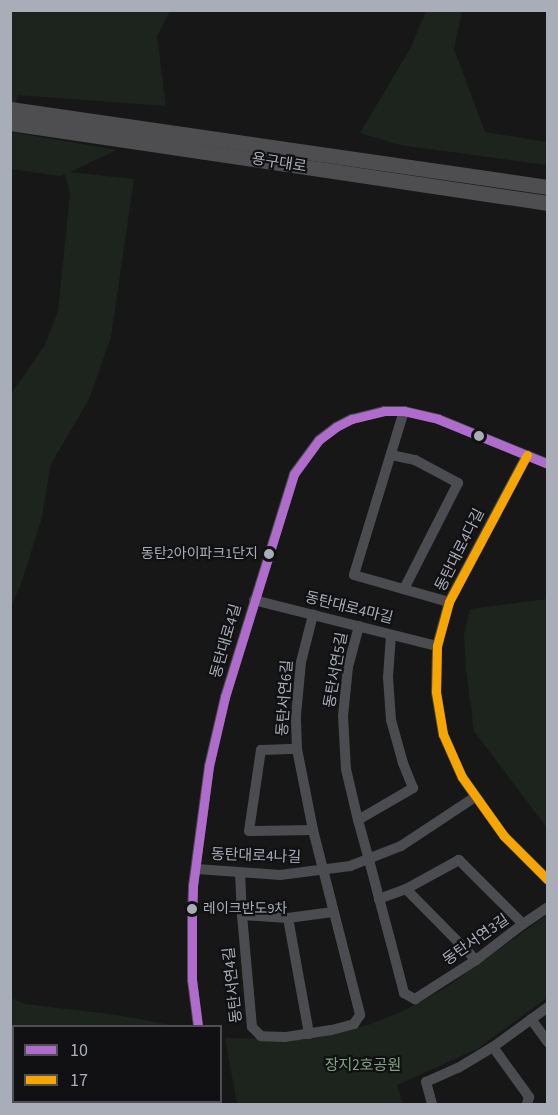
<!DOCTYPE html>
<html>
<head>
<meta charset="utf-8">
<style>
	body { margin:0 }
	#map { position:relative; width:558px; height:1115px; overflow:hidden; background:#171717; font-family:"Source Sans 3","Noto Sans KR",sans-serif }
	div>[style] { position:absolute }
	.green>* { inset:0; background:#1d241e }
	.minor>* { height:10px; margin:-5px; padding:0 5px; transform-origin:5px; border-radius:5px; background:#4b4c50 }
	.highway>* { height:15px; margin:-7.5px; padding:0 7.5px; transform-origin:7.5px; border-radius:7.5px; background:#4e4e51 }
	.bus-1>* { height:9px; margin:-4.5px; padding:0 4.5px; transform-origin:4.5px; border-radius:4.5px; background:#b06ccc }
	.bus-2>* { height:9px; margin:-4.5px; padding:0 4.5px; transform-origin:4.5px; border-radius:4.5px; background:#f7a600 }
	.dots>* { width:16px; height:16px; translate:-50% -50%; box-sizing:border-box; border:3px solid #111113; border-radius:50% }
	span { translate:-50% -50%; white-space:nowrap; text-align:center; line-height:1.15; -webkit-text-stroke:4.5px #111113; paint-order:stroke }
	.bus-label { font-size:14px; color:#a8adb8 }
	.right { translate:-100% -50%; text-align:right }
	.left { translate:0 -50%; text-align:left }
	.street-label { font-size:15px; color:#a8adb8 }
	.park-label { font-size:15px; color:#7fa381 }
	.frame { position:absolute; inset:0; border:12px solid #a8adb8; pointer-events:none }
	.legend { position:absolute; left:12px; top:1025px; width:210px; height:78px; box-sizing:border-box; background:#111113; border:2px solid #4d4f55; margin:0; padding:8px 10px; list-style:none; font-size:18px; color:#a8adb8 }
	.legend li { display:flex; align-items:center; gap:12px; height:30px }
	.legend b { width:30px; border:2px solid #4d4f55 }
</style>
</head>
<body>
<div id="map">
	<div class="green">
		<i style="clip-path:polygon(11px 11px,170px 11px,157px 36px,166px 106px,18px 95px,11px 123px)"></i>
		<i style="clip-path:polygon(426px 11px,462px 11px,454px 49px,485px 132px,547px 142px,547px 165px,400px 145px,360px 133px,411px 47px)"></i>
		<i style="clip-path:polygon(11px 132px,117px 150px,70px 172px,134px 179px,111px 337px,89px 399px,51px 464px,41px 521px,20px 587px,11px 606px,11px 394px,45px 345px,58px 311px,70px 194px,65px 174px,60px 176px,11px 169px)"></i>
		<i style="clip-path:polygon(547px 599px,548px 599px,547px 828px,474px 731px,466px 669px,464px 635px,470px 609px)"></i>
		<i style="clip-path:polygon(547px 915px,547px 998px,477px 1049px,397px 1085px,403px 1104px,237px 1104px,225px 1038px,302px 1040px,368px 1025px,401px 1012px,445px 988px)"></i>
		<i style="clip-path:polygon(11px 998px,25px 1004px,117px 1015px,176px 1026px,14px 1026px,13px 1066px,10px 1065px)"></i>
	</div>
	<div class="minor">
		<i style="left:404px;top:411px;width:171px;rotate:107deg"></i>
		<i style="left:354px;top:575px;width:99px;rotate:15.9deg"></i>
		<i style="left:391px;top:455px;width:25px;rotate:12deg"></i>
		<i style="left:415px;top:460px;width:49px;rotate:28.1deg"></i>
		<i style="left:458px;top:483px;width:119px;rotate:117deg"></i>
		<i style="left:527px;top:455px;width:166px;rotate:118deg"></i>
		<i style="left:449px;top:602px;width:46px;rotate:105.3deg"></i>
		<i style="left:437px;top:646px;width:46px;rotate:91.2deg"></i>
		<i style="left:436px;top:692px;width:43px;rotate:80.5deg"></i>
		<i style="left:443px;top:734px;width:47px;rotate:66.2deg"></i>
		<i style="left:462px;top:777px;width:72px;rotate:54.6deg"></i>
		<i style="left:504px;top:836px;width:62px;rotate:45deg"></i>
		<i style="left:254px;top:600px;width:189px;rotate:14.1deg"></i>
		<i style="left:359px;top:626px;width:42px;rotate:105deg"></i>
		<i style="left:348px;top:667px;width:49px;rotate:95.8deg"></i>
		<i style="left:343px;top:716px;width:53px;rotate:86.8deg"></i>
		<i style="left:346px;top:769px;width:52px;rotate:76.8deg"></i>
		<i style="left:358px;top:820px;width:64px;rotate:-30.2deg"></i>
		<i style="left:413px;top:788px;width:27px;rotate:-112deg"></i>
		<i style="left:403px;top:763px;width:45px;rotate:-105.6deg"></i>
		<i style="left:391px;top:720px;width:43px;rotate:-94deg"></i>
		<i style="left:388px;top:677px;width:42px;rotate:-85.9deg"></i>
		<i style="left:297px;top:749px;width:83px;rotate:78.8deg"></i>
		<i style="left:313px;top:830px;width:64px;rotate:179.1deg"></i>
		<i style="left:249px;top:831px;width:82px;rotate:-81.6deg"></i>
		<i style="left:261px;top:750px;width:36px;rotate:-2deg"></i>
		<i style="left:297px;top:749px;width:34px;rotate:-92deg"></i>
		<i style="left:296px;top:715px;width:53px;rotate:-84.6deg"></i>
		<i style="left:301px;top:662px;width:49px;rotate:-75.7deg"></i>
		<i style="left:358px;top:820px;width:41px;rotate:74.6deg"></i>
		<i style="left:369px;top:860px;width:86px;rotate:75.2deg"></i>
		<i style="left:391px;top:943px;width:52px;rotate:75.4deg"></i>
		<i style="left:404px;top:993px;width:13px;rotate:29deg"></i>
		<i style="left:415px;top:999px;width:72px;rotate:-32.6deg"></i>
		<i style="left:476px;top:960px;width:59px;rotate:-37.5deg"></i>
		<i style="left:523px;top:924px;width:91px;rotate:-135deg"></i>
		<i style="left:459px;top:860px;width:60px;rotate:151.3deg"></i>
		<i style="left:406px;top:889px;width:29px;rotate:160deg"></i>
		<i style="left:313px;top:830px;width:191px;rotate:75.7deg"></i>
		<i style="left:360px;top:1015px;width:11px;rotate:124deg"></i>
		<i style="left:354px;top:1024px;width:24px;rotate:165deg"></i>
		<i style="left:331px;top:1030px;width:47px;rotate:171.3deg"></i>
		<i style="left:285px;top:1037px;width:24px;rotate:-178deg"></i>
		<i style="left:261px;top:1036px;width:13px;rotate:-135deg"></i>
		<i style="left:252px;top:1027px;width:112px;rotate:-95.1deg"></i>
		<i style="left:242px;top:915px;width:46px;rotate:3.7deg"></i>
		<i style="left:288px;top:918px;width:45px;rotate:-7.6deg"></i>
		<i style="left:197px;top:869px;width:83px;rotate:4.1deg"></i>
		<i style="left:280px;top:875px;width:71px;rotate:-7.3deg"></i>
		<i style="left:350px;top:866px;width:55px;rotate:-21.4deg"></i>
		<i style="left:401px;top:846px;width:89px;rotate:-33.5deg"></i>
		<i style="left:240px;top:873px;width:42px;rotate:87.3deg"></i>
		<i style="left:406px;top:889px;width:100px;rotate:45.4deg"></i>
		<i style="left:288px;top:918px;width:118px;rotate:79.7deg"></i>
		<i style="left:523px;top:924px;width:30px;rotate:-34deg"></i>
		<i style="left:531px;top:1019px;width:29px;rotate:54deg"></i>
		<i style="left:198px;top:1026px;width:46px;rotate:-97.4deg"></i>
		<i style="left:192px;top:980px;width:64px;rotate:-90deg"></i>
		<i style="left:192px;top:916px;width:30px;rotate:-88deg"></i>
		<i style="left:193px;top:886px;width:121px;rotate:-82.4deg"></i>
		<i style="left:209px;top:766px;width:71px;rotate:-76.9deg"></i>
		<i style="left:225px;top:697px;width:233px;rotate:-72.8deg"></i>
		<i style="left:294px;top:474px;width:42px;rotate:-53.7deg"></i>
		<i style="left:319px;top:440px;width:21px;rotate:-37deg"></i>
		<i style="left:336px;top:427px;width:18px;rotate:-27deg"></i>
		<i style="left:352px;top:419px;width:33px;rotate:-14deg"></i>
		<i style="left:384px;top:411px;width:20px"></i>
		<i style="left:404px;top:411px;width:35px;rotate:13deg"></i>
		<i style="left:438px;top:419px;width:119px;rotate:22.2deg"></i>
		<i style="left:493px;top:1047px;width:62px;rotate:54.2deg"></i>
		<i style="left:529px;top:1097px;width:7px;rotate:106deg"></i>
		<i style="left:211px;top:1102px;width:2px;rotate:90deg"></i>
		<i style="left:432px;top:1104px;width:23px;rotate:-105deg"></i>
		<i style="left:426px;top:1082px;width:35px;rotate:-24deg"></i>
		<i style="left:458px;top:1068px;width:41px;rotate:-31deg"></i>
		<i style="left:493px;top:1047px;width:68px;rotate:-36deg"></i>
	</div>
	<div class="highway">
		<i style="left:10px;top:109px;width:544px;rotate:8.25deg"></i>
		<i style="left:10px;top:123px;width:544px;rotate:8.46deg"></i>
	</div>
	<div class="bus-1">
		<i style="left:198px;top:1026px;width:46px;rotate:-97.4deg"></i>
		<i style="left:192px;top:980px;width:64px;rotate:-90deg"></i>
		<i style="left:192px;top:916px;width:30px;rotate:-88deg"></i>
		<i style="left:193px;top:886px;width:121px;rotate:-82.4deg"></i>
		<i style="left:209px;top:766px;width:71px;rotate:-76.9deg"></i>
		<i style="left:225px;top:697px;width:233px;rotate:-72.8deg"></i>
		<i style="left:294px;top:474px;width:42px;rotate:-53.7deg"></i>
		<i style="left:319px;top:440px;width:21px;rotate:-37deg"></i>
		<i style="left:336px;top:427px;width:18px;rotate:-27deg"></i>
		<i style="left:352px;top:419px;width:33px;rotate:-14deg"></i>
		<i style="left:384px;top:411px;width:20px"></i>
		<i style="left:404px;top:411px;width:35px;rotate:13deg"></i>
		<i style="left:438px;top:419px;width:119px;rotate:22.2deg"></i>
	</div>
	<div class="bus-2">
		<i style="left:527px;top:455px;width:166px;rotate:118deg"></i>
		<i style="left:449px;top:602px;width:46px;rotate:105.3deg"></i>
		<i style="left:437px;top:646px;width:46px;rotate:91.2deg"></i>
		<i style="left:436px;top:692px;width:43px;rotate:80.5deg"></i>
		<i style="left:443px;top:734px;width:47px;rotate:66.2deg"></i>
		<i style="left:462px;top:777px;width:72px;rotate:54.6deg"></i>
		<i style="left:504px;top:836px;width:62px;rotate:45deg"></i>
	</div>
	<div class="dots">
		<i style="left:479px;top:436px;background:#a8adb8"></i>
		<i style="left:269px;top:554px;background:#a8adb8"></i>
		<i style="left:192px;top:909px;background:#a8adb8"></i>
	</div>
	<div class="bus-label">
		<span class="right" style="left:258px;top:554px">동탄2아이파크1단지</span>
		<span class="left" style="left:203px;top:909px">레이크반도9차</span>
	</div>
	<div class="street-label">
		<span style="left:279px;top:163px;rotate:9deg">용구대로</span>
		<span style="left:460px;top:550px;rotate:-63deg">동탄대로4다길</span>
		<span style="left:349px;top:608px;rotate:14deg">동탄대로4마길</span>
		<span style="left:226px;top:641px;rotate:-74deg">동탄대로4길</span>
		<span style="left:336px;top:670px;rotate:-80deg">동탄서연5길</span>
		<span style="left:285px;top:698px;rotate:-86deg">동탄서연6길</span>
		<span style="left:256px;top:856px;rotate:2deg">동탄대로4나길</span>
		<span style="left:476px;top:940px;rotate:-35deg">동탄서연3길</span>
		<span style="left:233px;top:985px;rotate:-96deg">동탄서연4길</span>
	</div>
	<div class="park-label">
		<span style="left:363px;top:1066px">장지2호공원</span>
	</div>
	<div class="frame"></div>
	<ul class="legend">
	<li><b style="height:8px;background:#b06ccc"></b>10</li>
	<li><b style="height:8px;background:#f7a600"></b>17</li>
	</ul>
</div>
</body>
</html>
